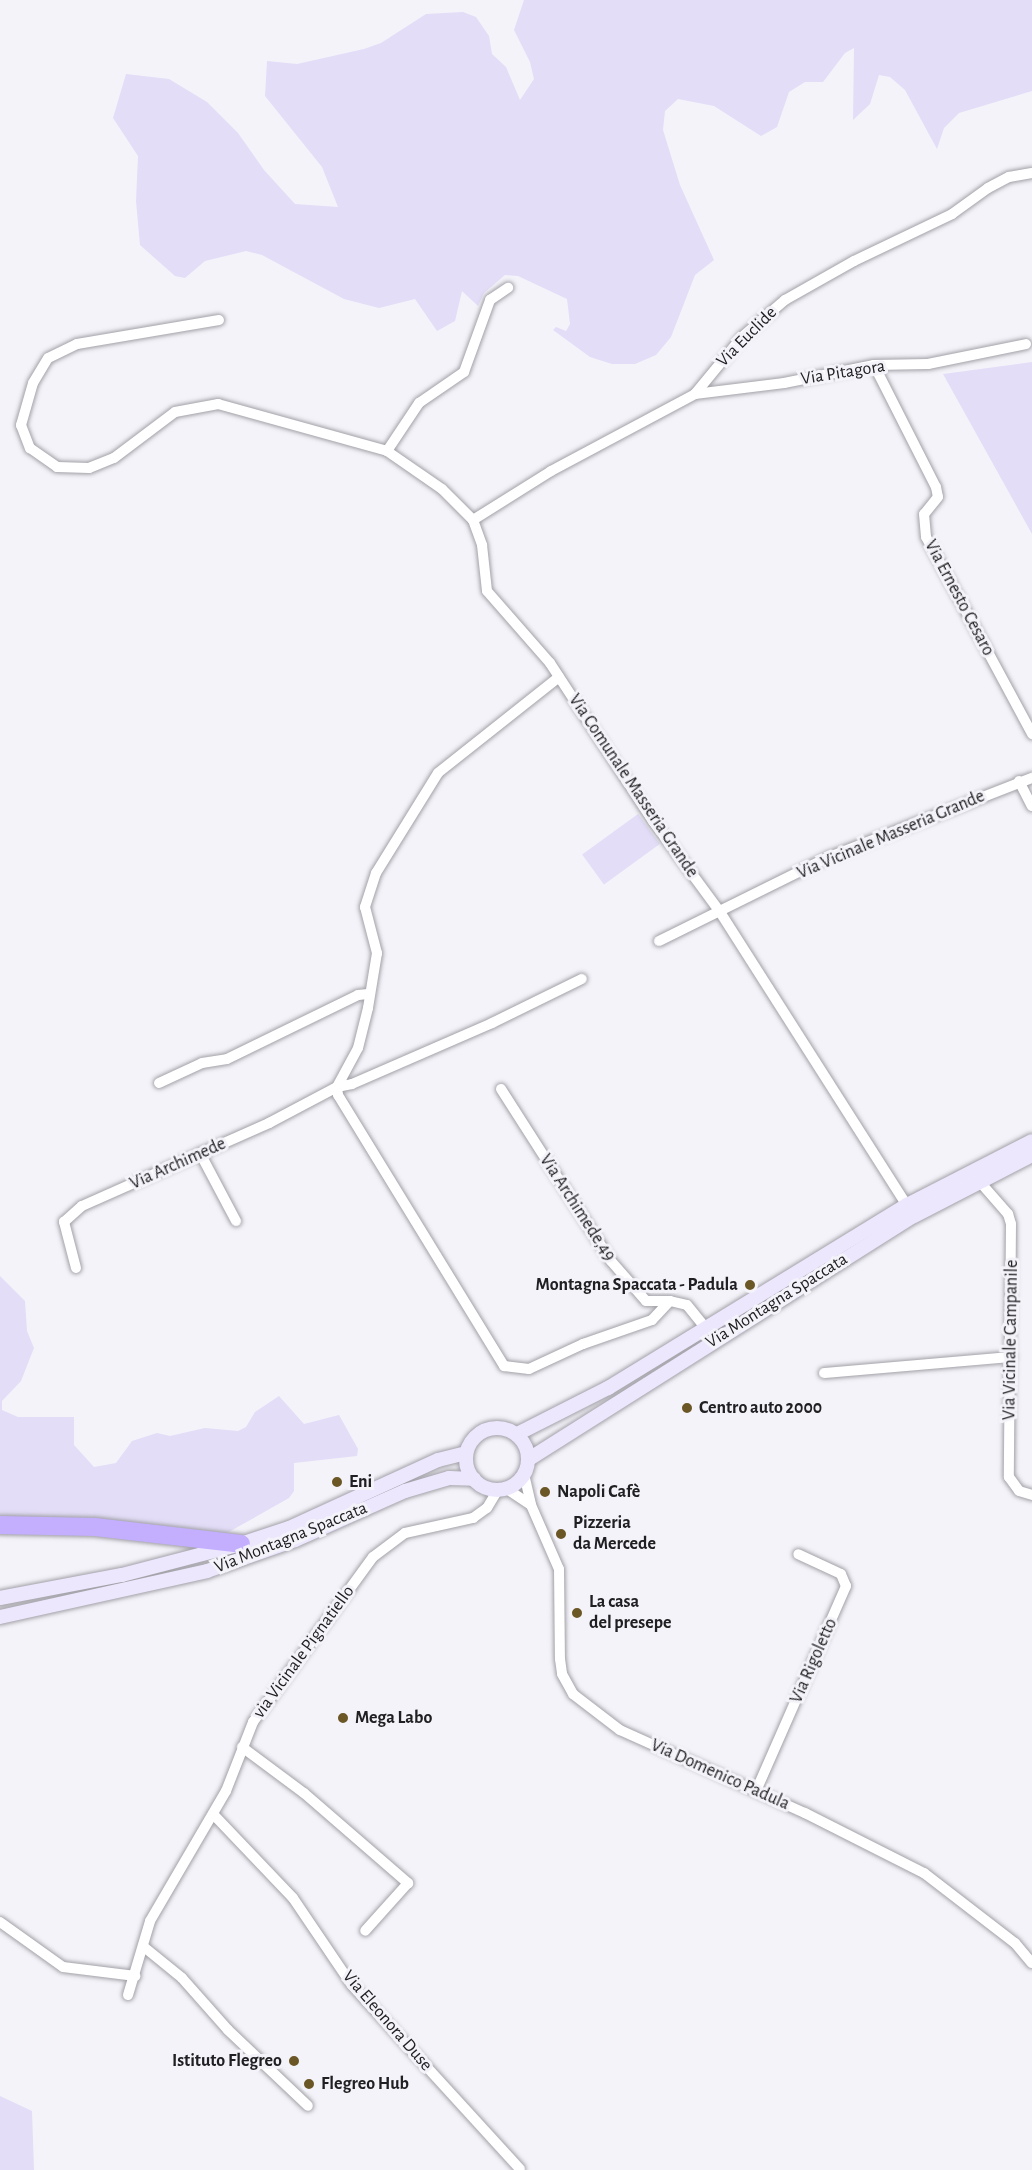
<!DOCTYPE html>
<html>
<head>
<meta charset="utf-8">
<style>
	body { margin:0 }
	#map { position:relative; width:1032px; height:2170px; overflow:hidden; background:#f4f3f9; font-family:"Alegreya Sans",sans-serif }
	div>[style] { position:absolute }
	.green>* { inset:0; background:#e3ddf8; transform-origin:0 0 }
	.roads { filter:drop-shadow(0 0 2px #a2a1a7) drop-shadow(0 0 2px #a2a1a7) }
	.street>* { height:10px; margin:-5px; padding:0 5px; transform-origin:5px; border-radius:5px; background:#fff }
	.secondary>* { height:14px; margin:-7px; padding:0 7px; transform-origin:7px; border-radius:7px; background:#ede7fe }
	.secondary>.ring { margin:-7px; padding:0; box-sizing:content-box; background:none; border:14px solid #ede7fe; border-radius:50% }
	.highway>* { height:18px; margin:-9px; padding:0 9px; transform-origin:9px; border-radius:9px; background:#c3affd }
	.dots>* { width:16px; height:16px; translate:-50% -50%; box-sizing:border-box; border:3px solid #f4f3f9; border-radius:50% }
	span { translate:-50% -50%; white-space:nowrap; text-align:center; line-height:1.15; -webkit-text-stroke:6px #f4f3f9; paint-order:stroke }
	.street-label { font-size:18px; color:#202022 }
	.poi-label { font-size:18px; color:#202022; font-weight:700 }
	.right { translate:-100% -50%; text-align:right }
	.left { translate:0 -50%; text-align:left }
</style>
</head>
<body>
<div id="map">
	<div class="green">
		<i style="clip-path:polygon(524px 0,1032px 0,1032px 91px,959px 113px,944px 128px,937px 149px,905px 90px,890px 77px,879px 75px,870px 104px,853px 120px,854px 48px,845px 53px,823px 82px,805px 82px,789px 92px,777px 127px,761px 136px,714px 106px,678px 99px,665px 111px,663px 130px,680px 185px,714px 260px,695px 275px,671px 337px,656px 355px,635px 364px,612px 364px,590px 357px,553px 330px,556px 327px,566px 331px,570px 324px,567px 299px,518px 276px,505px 275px,484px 293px,478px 306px,462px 291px,455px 321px,437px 331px,415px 299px,379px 308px,344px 299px,262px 255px,246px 251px,205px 261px,185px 278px,175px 276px,140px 245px,136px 201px,138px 156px,113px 118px,126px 74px,169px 79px,207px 102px,238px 133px,264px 170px,295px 204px,338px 207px,322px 167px,265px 96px,267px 61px,297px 64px,364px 49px,381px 43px,426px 14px,463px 12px,476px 17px,489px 36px,492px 54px,506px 67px,520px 100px,534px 79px,530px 62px,514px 30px)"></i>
		<i style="clip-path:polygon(1032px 362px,1032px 534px,943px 374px)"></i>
		<i style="left:638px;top:814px;width:37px;height:69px;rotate:54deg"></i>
		<i style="clip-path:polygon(0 1276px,25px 1301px,27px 1331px,34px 1348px,21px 1381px,2px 1401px,2px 1410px,18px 1417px,74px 1417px,74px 1445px,94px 1467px,116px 1463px,132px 1441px,157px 1433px,170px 1436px,205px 1428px,238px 1431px,246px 1427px,255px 1412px,279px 1396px,304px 1424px,339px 1415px,358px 1449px,357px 1456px,294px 1463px,294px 1491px,289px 1498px,227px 1533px,89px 1518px,0 1517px)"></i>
		<i style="clip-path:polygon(0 2096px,32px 2111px,34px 2170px,0 2170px)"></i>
	</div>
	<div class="roads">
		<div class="street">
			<i style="left:219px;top:320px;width:144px;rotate:170.4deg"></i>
			<i style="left:77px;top:344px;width:32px;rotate:154deg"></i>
			<i style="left:48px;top:358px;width:29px;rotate:121deg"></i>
			<i style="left:33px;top:383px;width:44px;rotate:105.9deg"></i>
			<i style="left:21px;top:425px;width:25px;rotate:69deg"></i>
			<i style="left:30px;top:448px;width:33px;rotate:35deg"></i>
			<i style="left:57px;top:467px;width:32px;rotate:2deg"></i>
			<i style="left:89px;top:468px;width:27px;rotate:-22deg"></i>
			<i style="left:114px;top:458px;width:76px;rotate:-37deg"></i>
			<i style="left:175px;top:412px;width:44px;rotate:-10.5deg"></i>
			<i style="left:218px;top:404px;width:175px;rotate:15.5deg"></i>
			<i style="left:387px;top:451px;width:67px;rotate:34.6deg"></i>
			<i style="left:442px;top:489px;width:44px;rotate:45deg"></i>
			<i style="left:473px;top:520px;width:27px;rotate:70deg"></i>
			<i style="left:482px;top:545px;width:46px;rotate:83.8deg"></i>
			<i style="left:487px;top:591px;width:96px;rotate:48.8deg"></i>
			<i style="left:550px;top:663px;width:189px;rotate:56.9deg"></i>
			<i style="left:653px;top:821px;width:113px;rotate:53.6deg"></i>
			<i style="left:720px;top:912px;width:348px;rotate:57.5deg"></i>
			<i style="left:874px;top:365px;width:137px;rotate:63.1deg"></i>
			<i style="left:936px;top:487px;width:10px;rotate:79deg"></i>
			<i style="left:938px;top:497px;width:22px;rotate:129deg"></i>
			<i style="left:924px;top:514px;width:23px;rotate:85deg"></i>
			<i style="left:926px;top:537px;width:224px;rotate:61.7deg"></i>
			<i style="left:695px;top:394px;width:90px;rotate:-7deg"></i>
			<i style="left:784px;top:383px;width:92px;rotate:-11.3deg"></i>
			<i style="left:874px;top:365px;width:54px;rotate:-1.1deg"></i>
			<i style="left:928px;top:364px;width:100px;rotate:-11.5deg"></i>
			<i style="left:387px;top:451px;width:58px;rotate:-56.3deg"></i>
			<i style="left:419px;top:403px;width:55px;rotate:-34.6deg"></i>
			<i style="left:464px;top:372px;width:77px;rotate:-70.1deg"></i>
			<i style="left:490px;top:300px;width:22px;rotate:-34deg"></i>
			<i style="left:473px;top:520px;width:92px;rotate:-32.1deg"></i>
			<i style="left:551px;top:471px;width:163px;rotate:-28.1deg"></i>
			<i style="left:695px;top:394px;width:74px;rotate:-50.5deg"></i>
			<i style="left:742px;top:337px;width:57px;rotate:-40.7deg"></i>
			<i style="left:785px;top:300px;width:79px;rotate:-29.5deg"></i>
			<i style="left:854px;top:261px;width:109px;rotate:-25.6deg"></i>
			<i style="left:952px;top:214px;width:44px;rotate:-35.8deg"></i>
			<i style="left:988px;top:188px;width:24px;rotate:-28deg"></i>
			<i style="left:1009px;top:177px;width:23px;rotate:-10deg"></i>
			<i style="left:559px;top:677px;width:154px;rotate:141.6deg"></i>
			<i style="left:438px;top:773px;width:118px;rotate:121.8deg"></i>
			<i style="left:376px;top:873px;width:36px;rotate:108deg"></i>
			<i style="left:365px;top:907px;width:48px;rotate:75.4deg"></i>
			<i style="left:377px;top:953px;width:56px;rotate:99.3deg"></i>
			<i style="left:368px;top:1008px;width:41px;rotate:104deg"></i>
			<i style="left:358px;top:1048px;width:44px;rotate:118.3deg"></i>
			<i style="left:337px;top:1087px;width:8px;rotate:83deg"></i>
			<i style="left:338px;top:1095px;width:318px;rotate:58.5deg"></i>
			<i style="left:504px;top:1366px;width:25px;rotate:7deg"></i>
			<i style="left:529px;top:1369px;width:60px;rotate:-24.8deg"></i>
			<i style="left:583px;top:1344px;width:73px;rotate:-19.2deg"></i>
			<i style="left:652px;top:1320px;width:26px;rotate:-47deg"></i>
			<i style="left:670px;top:1301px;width:17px;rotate:13deg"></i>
			<i style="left:687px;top:1305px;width:27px;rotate:51deg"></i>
			<i style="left:1019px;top:781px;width:28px;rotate:63deg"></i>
			<i style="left:659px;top:941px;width:190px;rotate:-26.3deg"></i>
			<i style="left:829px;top:857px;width:218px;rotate:-21.3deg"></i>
			<i style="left:159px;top:1083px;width:47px;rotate:-24.9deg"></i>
			<i style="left:202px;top:1063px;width:25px;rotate:-9deg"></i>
			<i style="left:227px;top:1059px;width:146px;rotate:-26deg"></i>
			<i style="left:358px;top:995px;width:10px;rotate:-6deg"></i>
			<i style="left:501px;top:1089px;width:204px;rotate:57.4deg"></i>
			<i style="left:611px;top:1261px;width:53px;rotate:48.8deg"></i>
			<i style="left:646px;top:1301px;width:24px"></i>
			<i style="left:200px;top:1153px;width:77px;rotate:62.1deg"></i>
			<i style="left:980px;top:1182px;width:43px;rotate:48.8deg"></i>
			<i style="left:1008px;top:1214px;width:10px;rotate:73deg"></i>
			<i style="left:1011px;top:1224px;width:253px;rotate:90.5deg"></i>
			<i style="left:1009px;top:1477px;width:17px;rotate:54deg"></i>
			<i style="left:1019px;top:1491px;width:14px;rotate:17deg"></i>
			<i style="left:76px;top:1268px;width:48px;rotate:-104.6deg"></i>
			<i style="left:64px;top:1222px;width:24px;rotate:-42deg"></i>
			<i style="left:82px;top:1206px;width:205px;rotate:-23.9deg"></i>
			<i style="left:269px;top:1123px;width:77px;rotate:-27.9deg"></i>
			<i style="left:337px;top:1087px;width:15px;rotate:-11deg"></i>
			<i style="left:352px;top:1084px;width:153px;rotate:-23.5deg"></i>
			<i style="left:492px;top:1023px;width:100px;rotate:-26.1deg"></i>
			<i style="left:824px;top:1373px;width:188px;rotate:-4.9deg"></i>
			<i style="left:524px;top:1474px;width:32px;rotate:77deg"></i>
			<i style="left:531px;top:1505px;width:70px;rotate:66.4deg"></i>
			<i style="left:559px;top:1569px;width:90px;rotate:89.4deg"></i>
			<i style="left:560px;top:1659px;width:15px;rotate:82deg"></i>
			<i style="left:562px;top:1674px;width:23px;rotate:61deg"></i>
			<i style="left:573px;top:1694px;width:59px;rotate:37.5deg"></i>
			<i style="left:620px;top:1730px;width:203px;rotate:24.2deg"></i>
			<i style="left:805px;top:1813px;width:133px;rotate:26.8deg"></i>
			<i style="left:924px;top:1873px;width:115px;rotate:37.6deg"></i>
			<i style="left:1015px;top:1943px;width:26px;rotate:50deg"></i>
			<i style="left:507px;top:1489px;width:29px;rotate:34deg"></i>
			<i style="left:242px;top:1747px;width:77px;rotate:36.6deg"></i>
			<i style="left:304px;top:1793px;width:138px;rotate:40.9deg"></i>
			<i style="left:408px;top:1883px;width:64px;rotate:131.9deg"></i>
			<i style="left:756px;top:1791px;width:224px;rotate:-66.3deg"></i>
			<i style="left:846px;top:1586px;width:13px;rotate:-113deg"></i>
			<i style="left:841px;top:1574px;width:47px;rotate:-155.1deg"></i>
			<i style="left:213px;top:1814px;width:116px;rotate:46.4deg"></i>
			<i style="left:293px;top:1898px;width:105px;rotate:55.9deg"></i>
			<i style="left:352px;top:1985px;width:249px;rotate:47.6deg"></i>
			<i style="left:0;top:1922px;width:77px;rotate:35.5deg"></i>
			<i style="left:63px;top:1967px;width:73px;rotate:7.1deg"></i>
			<i style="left:144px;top:1947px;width:49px;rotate:39.2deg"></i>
			<i style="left:182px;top:1978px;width:69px;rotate:48.5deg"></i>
			<i style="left:228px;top:2030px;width:110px;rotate:43.5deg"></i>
			<i style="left:128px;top:1995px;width:77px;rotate:-73.4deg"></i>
			<i style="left:150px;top:1921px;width:151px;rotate:-59.7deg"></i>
			<i style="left:226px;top:1791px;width:74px;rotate:-68.6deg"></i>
			<i style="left:253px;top:1722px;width:204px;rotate:-54deg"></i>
			<i style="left:373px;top:1557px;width:40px;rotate:-37deg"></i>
			<i style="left:405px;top:1533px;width:70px;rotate:-12.4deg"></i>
			<i style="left:473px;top:1518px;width:17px;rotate:-36deg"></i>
			<i style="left:487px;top:1508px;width:21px;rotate:-59deg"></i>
		</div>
		<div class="secondary">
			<i class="ring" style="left:466px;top:1428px;width:48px;height:48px"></i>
			<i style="left:517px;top:1434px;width:102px;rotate:-26.8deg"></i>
			<i style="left:608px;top:1388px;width:351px;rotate:-31.5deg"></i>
			<i style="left:907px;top:1205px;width:140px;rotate:-27.1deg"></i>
			<i style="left:529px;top:1459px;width:455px;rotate:-32.3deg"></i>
			<i style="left:914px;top:1216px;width:133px;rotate:-27.3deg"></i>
			<i style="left:0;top:1598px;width:124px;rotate:-10.7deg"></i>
			<i style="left:122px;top:1575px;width:123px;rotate:-14.6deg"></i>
			<i style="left:241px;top:1544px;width:51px;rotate:-18.4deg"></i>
			<i style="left:289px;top:1528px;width:164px;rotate:-24.5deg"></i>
			<i style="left:438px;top:1460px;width:29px;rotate:-14deg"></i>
			<i style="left:0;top:1617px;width:212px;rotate:-12.5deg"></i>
			<i style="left:207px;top:1571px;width:93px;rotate:-19.4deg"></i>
			<i style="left:295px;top:1540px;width:120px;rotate:-24deg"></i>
			<i style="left:405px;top:1491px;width:46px;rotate:-16.5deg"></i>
			<i style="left:449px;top:1478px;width:25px;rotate:2deg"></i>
		</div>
		<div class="highway">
			<i style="left:0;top:1525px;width:95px;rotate:1.2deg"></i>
			<i style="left:95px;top:1527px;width:147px;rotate:6.6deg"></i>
		</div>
	</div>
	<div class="dots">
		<i style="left:750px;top:1285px;background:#6b5626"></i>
		<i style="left:687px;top:1408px;background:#6b5626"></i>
		<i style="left:337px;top:1482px;background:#6b5626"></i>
		<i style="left:545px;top:1492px;background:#6b5626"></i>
		<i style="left:561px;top:1534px;background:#6b5626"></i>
		<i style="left:577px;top:1613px;background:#6b5626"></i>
		<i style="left:343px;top:1718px;background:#6b5626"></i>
		<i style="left:294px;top:2061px;background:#6b5626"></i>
		<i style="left:309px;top:2084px;background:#6b5626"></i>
	</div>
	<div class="street-label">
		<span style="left:747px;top:337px;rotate:-45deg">Via Euclide</span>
		<span style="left:843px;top:373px;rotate:-9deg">Via Pitagora</span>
		<span style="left:959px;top:598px;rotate:62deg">Via Ernesto Cesaro</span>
		<span style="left:633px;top:786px;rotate:56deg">Via Comunale Masseria Grande</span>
		<span style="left:891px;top:835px;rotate:-23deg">Via Vicinale Masseria Grande</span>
		<span style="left:178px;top:1164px;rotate:-24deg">Via Archimede</span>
		<span style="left:577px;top:1208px;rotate:57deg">Via Archimede,49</span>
		<span style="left:777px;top:1301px;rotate:-32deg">Via Montagna Spaccata</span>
		<span style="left:1011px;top:1340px;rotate:-89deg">Via Vicinale Campanile</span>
		<span style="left:291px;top:1538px;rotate:-22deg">Via Montagna Spaccata</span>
		<span style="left:304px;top:1652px;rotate:-54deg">via Vicinale Pignatiello</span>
		<span style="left:814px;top:1661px;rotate:-66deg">Via Rigoletto</span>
		<span style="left:720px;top:1775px;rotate:24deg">Via Domenico Padula</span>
		<span style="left:387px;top:2021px;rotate:49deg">Via Eleonora Duse</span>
	</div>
	<div class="poi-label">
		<span class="right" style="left:738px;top:1285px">Montagna Spaccata - Padula</span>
		<span class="left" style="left:699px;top:1408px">Centro auto 2000</span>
		<span class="left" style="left:349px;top:1482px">Eni</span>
		<span class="left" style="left:557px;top:1492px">Napoli Cafè</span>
		<span class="left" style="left:573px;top:1534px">Pizzeria<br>da Mercede</span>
		<span class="left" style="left:589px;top:1613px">La casa<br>del presepe</span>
		<span class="left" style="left:355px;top:1718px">Mega Labo</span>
		<span class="right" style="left:282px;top:2061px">Istituto Flegreo</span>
		<span class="left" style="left:321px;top:2084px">Flegreo Hub</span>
	</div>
</div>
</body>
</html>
